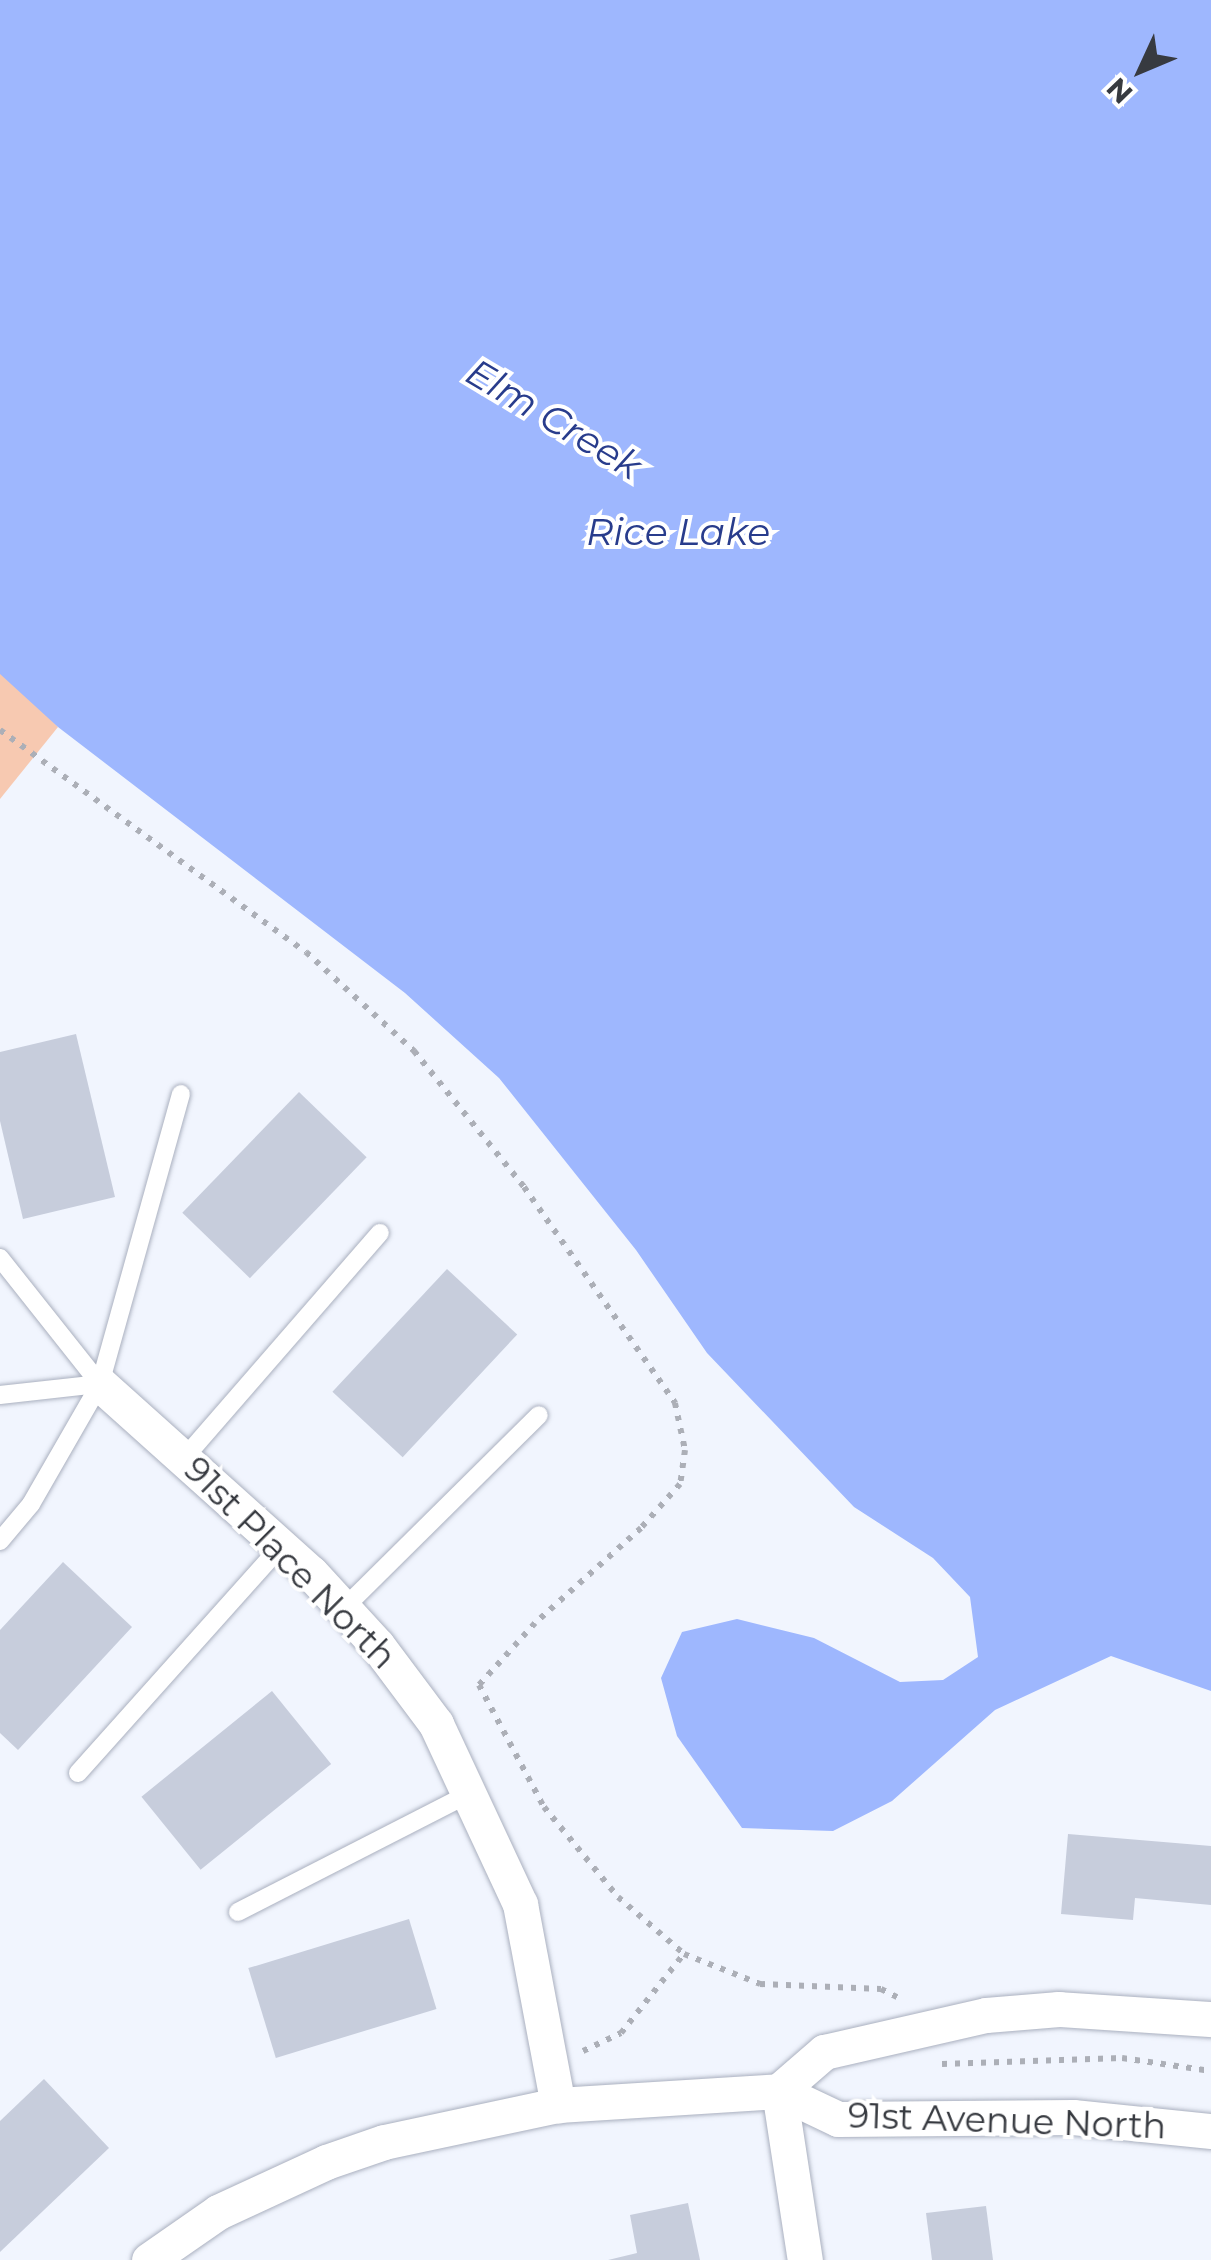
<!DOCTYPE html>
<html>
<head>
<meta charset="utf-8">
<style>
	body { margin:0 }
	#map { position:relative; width:1211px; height:2260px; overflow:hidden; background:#f1f5fe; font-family:Montserrat,sans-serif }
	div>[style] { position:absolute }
	.green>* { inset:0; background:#f7c9b1 }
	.water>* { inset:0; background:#9eb7fe }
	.building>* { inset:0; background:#c7cddc; transform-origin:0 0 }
	.path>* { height:6px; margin-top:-3px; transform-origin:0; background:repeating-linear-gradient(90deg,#acafb7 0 5px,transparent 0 13px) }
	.roads { filter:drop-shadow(0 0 2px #aab0bf) drop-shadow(0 0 2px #aab0bf) }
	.service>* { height:18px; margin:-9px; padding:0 9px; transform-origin:9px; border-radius:9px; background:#fff }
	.minor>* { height:35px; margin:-17.5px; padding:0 17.5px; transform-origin:17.5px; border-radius:17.5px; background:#fff }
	span { translate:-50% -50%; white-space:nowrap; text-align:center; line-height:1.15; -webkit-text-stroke:8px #fff; paint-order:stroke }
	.street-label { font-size:35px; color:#373a40 }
	.water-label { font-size:38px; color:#283c8c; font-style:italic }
	.north { position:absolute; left:1091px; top:20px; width:100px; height:100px; -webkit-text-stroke:8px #fff; paint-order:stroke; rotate:226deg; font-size:28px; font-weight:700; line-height:40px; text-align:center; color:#373a40 }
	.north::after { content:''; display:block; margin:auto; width:35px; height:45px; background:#373a40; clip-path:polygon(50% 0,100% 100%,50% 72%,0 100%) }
</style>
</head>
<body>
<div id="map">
	<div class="green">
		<i style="clip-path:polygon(0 664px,58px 727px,0 799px)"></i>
	</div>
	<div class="water">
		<i style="clip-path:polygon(0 0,1211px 0,1211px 1691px,1111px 1656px,995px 1710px,892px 1801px,833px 1831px,742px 1828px,677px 1736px,661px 1678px,682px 1632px,737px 1619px,814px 1638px,900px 1682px,943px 1680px,978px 1657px,970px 1597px,933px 1558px,854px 1507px,707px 1353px,636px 1250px,499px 1078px,405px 993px,58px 727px,0 674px)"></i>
	</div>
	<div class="building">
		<i style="clip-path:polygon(76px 1034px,115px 1197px,23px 1219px,0 1121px,0 1052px)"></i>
		<i style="left:299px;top:1092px;width:94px;height:168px;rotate:44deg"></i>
		<i style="left:447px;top:1269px;width:96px;height:168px;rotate:43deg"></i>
		<i style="clip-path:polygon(63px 1562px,132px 1627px,18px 1750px,0 1733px,0 1630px)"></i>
		<i style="left:272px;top:1691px;width:94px;height:168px;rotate:51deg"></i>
		<i style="clip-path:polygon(1068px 1834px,1211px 1846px,1211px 1905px,1135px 1898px,1133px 1920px,1061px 1914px)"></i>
		<i style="left:409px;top:1919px;width:94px;height:168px;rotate:73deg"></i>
		<i style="clip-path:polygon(44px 2079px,109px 2148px,0 2252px,0 2121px)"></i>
		<i style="clip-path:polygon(688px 2203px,700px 2260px,608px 2260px,637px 2253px,630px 2215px)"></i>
		<i style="clip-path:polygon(986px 2206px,993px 2260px,932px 2260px,926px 2213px)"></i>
	</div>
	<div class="path">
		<i style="left:0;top:730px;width:378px;rotate:36deg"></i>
		<i style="left:306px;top:952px;width:147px;rotate:42.5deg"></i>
		<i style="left:414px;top:1051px;width:175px;rotate:51deg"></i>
		<i style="left:524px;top:1187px;width:264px;rotate:55deg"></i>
		<i style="left:675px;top:1403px;width:48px;rotate:78deg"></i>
		<i style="left:685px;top:1450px;width:34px;rotate:98deg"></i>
		<i style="left:680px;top:1484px;width:59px;rotate:131.6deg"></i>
		<i style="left:641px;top:1528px;width:142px;rotate:138.1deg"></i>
		<i style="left:535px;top:1623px;width:84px;rotate:132.1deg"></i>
		<i style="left:479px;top:1685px;width:138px;rotate:62deg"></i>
		<i style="left:544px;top:1807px;width:117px;rotate:50.6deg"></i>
		<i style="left:618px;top:1897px;width:87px;rotate:40.8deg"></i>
		<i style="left:684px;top:1954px;width:82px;rotate:21.5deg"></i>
		<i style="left:760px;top:1984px;width:121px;rotate:2.4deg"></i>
		<i style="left:881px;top:1989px;width:18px;rotate:27deg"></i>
		<i style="left:583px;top:2051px;width:42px;rotate:-25.3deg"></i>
		<i style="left:621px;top:2033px;width:100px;rotate:-51.5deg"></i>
		<i style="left:942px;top:2064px;width:180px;rotate:-1.9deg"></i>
		<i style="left:1122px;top:2058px;width:90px;rotate:8.3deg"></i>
	</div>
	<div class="roads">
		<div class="service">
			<i style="left:0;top:1258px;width:161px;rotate:51.6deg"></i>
			<i style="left:0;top:1395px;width:101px;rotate:-6.3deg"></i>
			<i style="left:185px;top:1457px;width:297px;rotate:-49deg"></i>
			<i style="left:0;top:1541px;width:48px;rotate:-50deg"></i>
			<i style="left:31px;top:1504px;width:138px;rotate:-60.1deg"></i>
			<i style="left:100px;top:1384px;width:301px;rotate:-74.4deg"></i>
			<i style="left:344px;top:1608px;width:274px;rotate:-44.7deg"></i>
			<i style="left:78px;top:1773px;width:306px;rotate:-48.2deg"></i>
			<i style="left:238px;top:1912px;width:263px;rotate:-27.1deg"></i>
		</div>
		<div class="minor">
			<i style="left:100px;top:1384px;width:283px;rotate:41.9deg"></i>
			<i style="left:311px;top:1573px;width:98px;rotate:47.5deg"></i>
			<i style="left:377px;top:1645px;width:99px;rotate:53.2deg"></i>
			<i style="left:436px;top:1724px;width:199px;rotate:65deg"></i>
			<i style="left:520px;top:1904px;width:205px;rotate:79.3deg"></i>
			<i style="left:779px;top:2091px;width:60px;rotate:-40.9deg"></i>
			<i style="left:824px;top:2052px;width:166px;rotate:-12.9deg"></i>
			<i style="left:986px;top:2015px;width:73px;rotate:-4.7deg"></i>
			<i style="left:1059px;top:2009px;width:152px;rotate:3.8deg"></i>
			<i style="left:779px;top:2091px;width:171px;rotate:81.3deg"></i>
			<i style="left:149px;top:2260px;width:84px;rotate:-34.8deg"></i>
			<i style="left:218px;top:2212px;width:119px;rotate:-24.8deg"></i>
			<i style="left:326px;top:2162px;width:61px;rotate:-19deg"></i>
			<i style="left:384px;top:2142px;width:178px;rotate:-12deg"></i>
			<i style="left:558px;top:2105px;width:221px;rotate:-3.6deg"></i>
			<i style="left:779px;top:2091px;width:65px;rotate:25.4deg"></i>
			<i style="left:838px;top:2119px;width:235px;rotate:-0.5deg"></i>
			<i style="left:1073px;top:2117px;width:139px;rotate:5.8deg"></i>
		</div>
	</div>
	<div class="street-label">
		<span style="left:290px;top:1563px;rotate:45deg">91st Place North</span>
		<span style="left:1007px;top:2121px;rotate:2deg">91st Avenue North</span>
	</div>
	<div class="water-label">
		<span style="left:554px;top:419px;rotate:31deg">Elm Creek</span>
		<span style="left:678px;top:532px">Rice Lake</span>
	</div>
	<div class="north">N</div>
</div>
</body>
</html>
